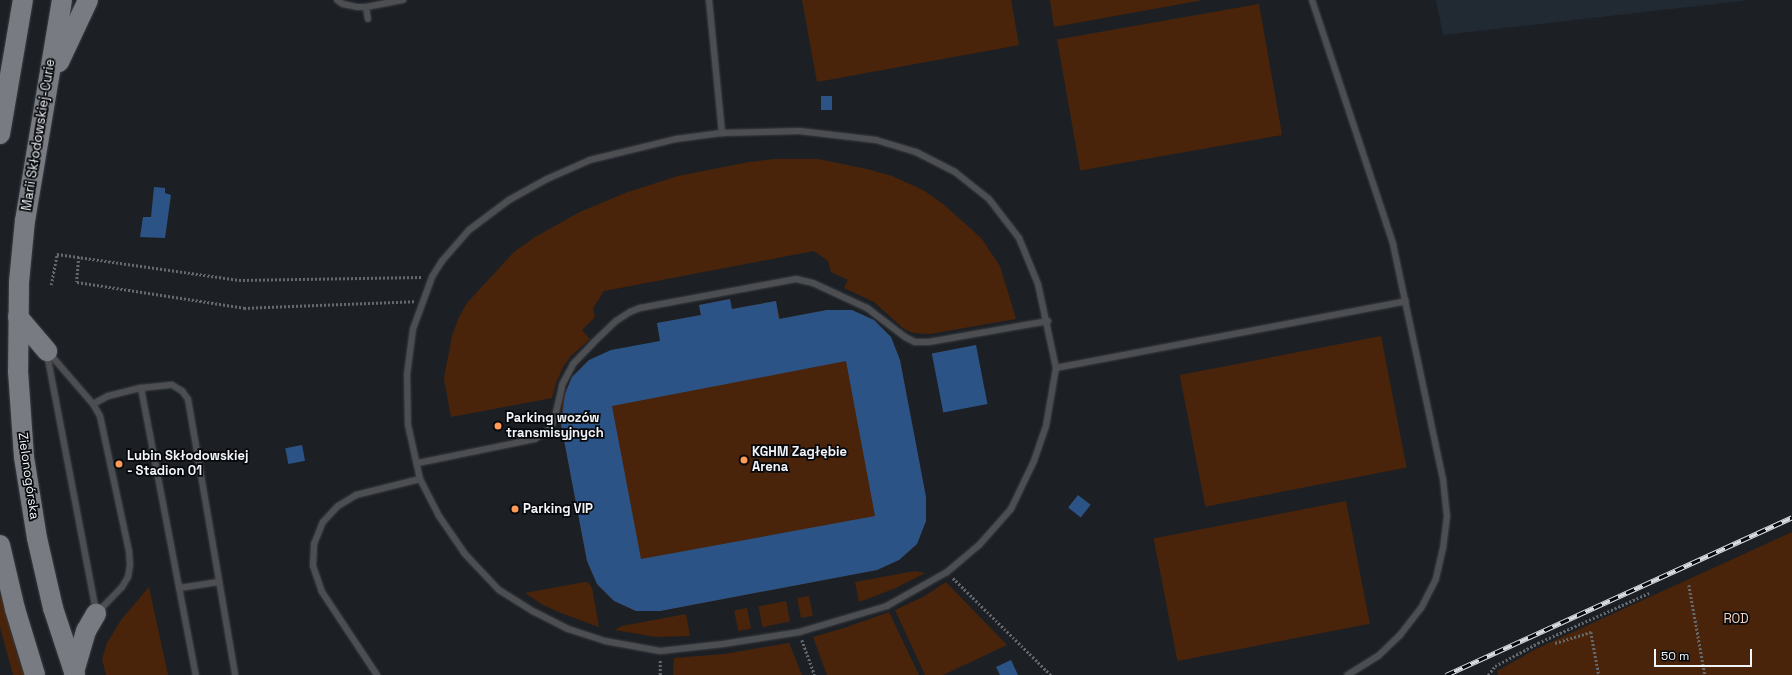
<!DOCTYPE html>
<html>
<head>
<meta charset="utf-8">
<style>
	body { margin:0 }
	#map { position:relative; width:1792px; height:675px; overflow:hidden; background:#1c2025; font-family:"Space Grotesk",sans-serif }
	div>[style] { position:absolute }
	.built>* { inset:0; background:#212933 }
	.green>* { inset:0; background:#49240a; transform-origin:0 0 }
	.building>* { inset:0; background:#2c5386; transform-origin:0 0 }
	.path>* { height:2.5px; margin-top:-1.25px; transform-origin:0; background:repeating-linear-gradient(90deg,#65696d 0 2px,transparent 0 4px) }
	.roads { filter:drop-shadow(0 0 1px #3a3e43) drop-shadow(0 0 1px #3a3e43) }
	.lane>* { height:6px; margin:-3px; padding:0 3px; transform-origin:3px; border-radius:3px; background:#4c4e51 }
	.primary>* { height:20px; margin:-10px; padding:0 10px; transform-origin:10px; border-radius:10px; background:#787c82 }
	.rail>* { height:4.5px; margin-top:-2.25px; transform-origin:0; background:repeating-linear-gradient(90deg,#08090c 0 9px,#d9dce0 0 18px); box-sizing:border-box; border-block:1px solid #d9dce0 }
	.dots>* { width:11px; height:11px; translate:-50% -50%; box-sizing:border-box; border:2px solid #08090c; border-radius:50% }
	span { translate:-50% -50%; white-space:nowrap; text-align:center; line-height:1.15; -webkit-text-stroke:3.5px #08090c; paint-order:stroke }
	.street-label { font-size:13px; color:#f1f4f8 }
	.poi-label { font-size:13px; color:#f1f4f8; font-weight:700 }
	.left { translate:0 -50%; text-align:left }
	.park-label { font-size:13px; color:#f6d2bc }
	.scale { position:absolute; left:1654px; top:649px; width:98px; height:18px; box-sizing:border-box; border:2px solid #f1f4f8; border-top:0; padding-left:5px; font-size:12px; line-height:14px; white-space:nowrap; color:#f1f4f8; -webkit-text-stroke:3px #08090c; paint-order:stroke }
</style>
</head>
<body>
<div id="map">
	<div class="built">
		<i style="clip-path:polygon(1436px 0,1750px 0,1443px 35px)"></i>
	</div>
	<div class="green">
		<i style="clip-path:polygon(802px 0,1011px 0,1019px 45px,817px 82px)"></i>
		<i style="clip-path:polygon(1050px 0,1203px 0,1054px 27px)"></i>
		<i style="left:1259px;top:4px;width:133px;height:205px;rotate:80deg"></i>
		<i style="clip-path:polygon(774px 159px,818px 159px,867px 169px,892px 176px,923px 190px,943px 204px,981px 238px,1000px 266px,1016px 319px,930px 334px,913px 333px,904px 329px,874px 302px,844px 288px,848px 280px,831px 272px,828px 261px,814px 251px,604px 291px,593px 308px,595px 317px,582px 330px,590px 339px,571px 356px,563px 367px,556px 383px,552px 398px,451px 417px,444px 379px,445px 372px,452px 336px,459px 317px,467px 303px,514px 252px,535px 237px,580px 212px,625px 193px,678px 176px,749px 162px)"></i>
		<i style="clip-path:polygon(730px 299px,732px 309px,776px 301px,780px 319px,827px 310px,852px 310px,874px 320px,891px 337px,900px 360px,926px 497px,926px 521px,917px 544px,899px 560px,877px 570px,660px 611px,636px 611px,614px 601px,597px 584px,587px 561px,561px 424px,562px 399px,572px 377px,589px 360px,660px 341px,657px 323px,701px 315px,699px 305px)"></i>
		<i style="left:1381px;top:336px;width:134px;height:205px;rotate:79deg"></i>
		<i style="left:1346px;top:501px;width:125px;height:196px;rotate:79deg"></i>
		<i style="clip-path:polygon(1792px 532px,1792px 675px,1498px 675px,1497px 671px,1538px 648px)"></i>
		<i style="clip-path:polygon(915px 571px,925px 573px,896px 588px,859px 602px,855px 582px)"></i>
		<i style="clip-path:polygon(585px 582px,589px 583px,592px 588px,599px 627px,561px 613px,543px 605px,525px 593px)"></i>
		<i style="clip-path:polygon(946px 582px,1007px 645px,943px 675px,925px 675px,895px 610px,923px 597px)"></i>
		<i style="clip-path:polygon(149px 587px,168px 675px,106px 675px,102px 659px,107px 643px,121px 620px)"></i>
		<i style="clip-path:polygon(0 594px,17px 654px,24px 675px,13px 675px,0 627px)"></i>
		<i style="left:809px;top:596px;width:20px;height:12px;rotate:79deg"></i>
		<i style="left:786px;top:601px;width:21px;height:28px;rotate:79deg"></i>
		<i style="left:747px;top:608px;width:21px;height:13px;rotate:79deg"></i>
		<i style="clip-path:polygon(889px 612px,919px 675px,827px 675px,813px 637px,844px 628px)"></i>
		<i style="clip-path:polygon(686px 614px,690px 636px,656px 637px,615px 630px,622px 626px)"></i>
		<i style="clip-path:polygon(789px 643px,802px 675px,673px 675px,674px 658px,724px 654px)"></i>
	</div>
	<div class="building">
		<i style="left:821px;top:96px;width:11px;height:14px"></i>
		<i style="clip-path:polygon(154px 187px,165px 188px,165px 193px,171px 195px,165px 238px,140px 237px,143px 217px,151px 217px)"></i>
		<i style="clip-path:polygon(evenodd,730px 299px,732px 309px,776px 301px,779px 319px,827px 310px,852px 310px,874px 320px,891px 337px,900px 360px,926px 497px,926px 521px,917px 544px,899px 560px,877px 570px,660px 611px,636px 611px,614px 601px,597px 584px,587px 561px,561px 424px,565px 394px,572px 377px,589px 360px,611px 350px,660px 341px,657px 323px,701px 315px,699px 305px,730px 299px,846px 361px,875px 516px,641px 559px,612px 406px,846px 361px)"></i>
		<i style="left:976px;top:345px;width:60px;height:45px;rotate:79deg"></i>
		<i style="left:302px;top:445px;width:16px;height:17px;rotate:79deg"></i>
		<i style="left:1078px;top:495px;width:16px;height:16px;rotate:38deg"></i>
		<i style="clip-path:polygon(1011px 660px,1018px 675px,1000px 675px,996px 667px)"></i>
	</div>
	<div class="path">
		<i style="left:79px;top:257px;width:25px;rotate:95deg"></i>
		<i style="left:77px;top:282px;width:169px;rotate:8.8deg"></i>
		<i style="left:244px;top:308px;width:171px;rotate:-2.3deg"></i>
		<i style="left:51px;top:285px;width:32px;rotate:-79deg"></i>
		<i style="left:57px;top:254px;width:184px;rotate:8.1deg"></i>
		<i style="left:239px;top:280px;width:184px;rotate:-0.9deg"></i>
		<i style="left:953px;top:578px;width:138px;rotate:44.7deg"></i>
		<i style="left:1689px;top:585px;width:91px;rotate:79.9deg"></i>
		<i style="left:802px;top:640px;width:37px;rotate:70deg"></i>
		<i style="left:1555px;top:643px;width:38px;rotate:-17deg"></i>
		<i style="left:1591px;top:632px;width:44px;rotate:79.5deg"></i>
		<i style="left:660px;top:675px;width:16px;rotate:-90deg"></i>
		<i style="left:1488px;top:675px;width:11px;rotate:-52deg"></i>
		<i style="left:1495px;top:666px;width:49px;rotate:-28.1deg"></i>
		<i style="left:1538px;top:643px;width:122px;rotate:-24.2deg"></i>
	</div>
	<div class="roads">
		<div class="lane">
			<i style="left:337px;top:0;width:7px;rotate:34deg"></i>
			<i style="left:343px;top:4px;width:14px;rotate:12deg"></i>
			<i style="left:357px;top:7px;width:9px"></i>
			<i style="left:366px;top:7px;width:38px;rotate:-11deg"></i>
			<i style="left:709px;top:0;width:134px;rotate:84.4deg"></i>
			<i style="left:1312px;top:0;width:257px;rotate:71.6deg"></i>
			<i style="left:1393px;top:244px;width:240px;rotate:78deg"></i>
			<i style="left:1443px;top:479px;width:37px;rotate:84deg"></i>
			<i style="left:1447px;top:516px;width:32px;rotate:97deg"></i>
			<i style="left:1443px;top:548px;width:32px;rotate:103deg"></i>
			<i style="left:1436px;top:579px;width:33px;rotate:117deg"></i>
			<i style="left:1421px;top:608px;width:34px;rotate:128deg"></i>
			<i style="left:1400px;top:635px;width:30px;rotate:136deg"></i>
			<i style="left:1378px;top:656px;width:36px;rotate:148deg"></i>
			<i style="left:366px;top:7px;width:12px;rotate:81deg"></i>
			<i style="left:799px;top:131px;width:78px;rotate:6.7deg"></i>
			<i style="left:876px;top:140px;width:42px;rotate:16.7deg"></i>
			<i style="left:916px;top:152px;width:44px;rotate:27.1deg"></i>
			<i style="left:955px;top:172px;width:43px;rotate:38.5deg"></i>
			<i style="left:989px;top:199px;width:49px;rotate:52.4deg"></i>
			<i style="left:1019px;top:238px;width:50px;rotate:67.6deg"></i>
			<i style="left:1038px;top:284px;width:86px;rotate:77.9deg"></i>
			<i style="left:1056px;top:368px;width:59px;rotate:99.8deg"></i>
			<i style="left:1046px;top:426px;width:37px;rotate:109deg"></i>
			<i style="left:1034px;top:461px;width:53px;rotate:115.6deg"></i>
			<i style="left:1011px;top:509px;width:48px;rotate:131.6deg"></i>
			<i style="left:979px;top:545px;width:42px;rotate:139.8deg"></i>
			<i style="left:947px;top:572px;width:69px;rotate:150.5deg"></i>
			<i style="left:887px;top:606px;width:91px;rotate:163.4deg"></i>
			<i style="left:800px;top:632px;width:78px;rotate:171.1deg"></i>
			<i style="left:723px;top:644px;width:63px;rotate:173.7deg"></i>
			<i style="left:660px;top:651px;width:56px;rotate:-169.7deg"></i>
			<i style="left:605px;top:641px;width:39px;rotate:-162deg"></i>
			<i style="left:568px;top:629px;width:38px;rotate:-153deg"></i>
			<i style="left:534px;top:612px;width:41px;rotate:-147.8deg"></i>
			<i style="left:499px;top:590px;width:50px;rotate:-133.4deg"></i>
			<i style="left:465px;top:554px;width:46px;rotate:-124.4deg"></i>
			<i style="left:439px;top:516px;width:42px;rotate:-117.2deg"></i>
			<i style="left:420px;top:479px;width:55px;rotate:-102.5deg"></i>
			<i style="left:408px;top:425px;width:50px;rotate:-91.1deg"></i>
			<i style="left:407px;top:375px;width:46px;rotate:-82.6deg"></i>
			<i style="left:413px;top:329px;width:55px;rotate:-69.9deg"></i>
			<i style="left:432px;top:277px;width:19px;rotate:-58deg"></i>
			<i style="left:442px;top:261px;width:41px;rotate:-48.9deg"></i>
			<i style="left:469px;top:230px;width:50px;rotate:-36.9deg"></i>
			<i style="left:509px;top:200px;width:43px;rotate:-28.9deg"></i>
			<i style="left:547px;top:179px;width:47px;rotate:-23.8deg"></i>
			<i style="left:590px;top:160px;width:89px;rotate:-13.7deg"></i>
			<i style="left:676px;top:139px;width:46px;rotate:-7.4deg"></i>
			<i style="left:722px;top:133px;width:77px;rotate:-1.5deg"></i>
			<i style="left:49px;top:353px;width:67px;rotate:49.2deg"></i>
			<i style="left:93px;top:404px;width:14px;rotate:60deg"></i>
			<i style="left:100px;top:416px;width:138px;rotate:77.9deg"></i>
			<i style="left:129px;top:551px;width:14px;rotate:86deg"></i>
			<i style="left:130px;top:565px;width:12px;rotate:99deg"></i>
			<i style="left:128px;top:577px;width:12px;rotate:121deg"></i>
			<i style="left:122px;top:587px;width:36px;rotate:134deg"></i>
			<i style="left:47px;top:354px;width:263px;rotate:79.2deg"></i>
			<i style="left:1056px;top:368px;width:356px;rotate:-10.8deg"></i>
			<i style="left:141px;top:388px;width:292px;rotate:79.2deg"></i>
			<i style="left:93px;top:404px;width:17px;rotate:-28deg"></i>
			<i style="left:108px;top:396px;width:34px;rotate:-14deg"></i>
			<i style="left:141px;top:388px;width:31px;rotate:-6deg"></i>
			<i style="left:172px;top:385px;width:12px;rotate:31deg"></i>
			<i style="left:182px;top:391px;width:10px;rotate:53deg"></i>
			<i style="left:188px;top:399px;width:280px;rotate:80.3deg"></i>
			<i style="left:418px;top:463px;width:119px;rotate:-11.6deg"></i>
			<i style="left:535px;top:439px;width:14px;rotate:-34deg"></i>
			<i style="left:547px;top:431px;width:12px;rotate:-55deg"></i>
			<i style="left:554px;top:421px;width:37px;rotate:-77deg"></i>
			<i style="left:562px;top:385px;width:24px;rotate:-62deg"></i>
			<i style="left:573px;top:364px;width:28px;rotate:-46deg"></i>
			<i style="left:592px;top:344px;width:33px;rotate:-44deg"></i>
			<i style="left:616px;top:321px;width:17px;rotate:-33deg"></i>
			<i style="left:630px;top:312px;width:11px;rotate:-22deg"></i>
			<i style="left:640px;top:308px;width:159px;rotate:-10.5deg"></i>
			<i style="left:796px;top:279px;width:17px;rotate:13deg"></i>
			<i style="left:813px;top:283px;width:60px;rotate:24.8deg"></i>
			<i style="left:867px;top:308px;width:48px;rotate:37.3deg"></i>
			<i style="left:905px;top:337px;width:11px;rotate:27deg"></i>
			<i style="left:915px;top:342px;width:14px"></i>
			<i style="left:929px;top:342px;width:121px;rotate:-10deg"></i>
			<i style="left:179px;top:588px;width:40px;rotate:-8.5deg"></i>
			<i style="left:377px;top:675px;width:100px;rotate:-123.5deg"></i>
			<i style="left:322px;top:592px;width:28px;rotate:-109deg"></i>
			<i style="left:313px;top:566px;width:22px;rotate:-87deg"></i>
			<i style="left:314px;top:544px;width:24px;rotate:-68deg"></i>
			<i style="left:323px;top:522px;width:22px;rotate:-47deg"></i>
			<i style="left:338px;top:506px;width:21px;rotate:-31deg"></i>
			<i style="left:356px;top:495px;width:66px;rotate:-14deg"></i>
		</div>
		<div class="primary">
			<i style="left:62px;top:0;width:223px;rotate:99.5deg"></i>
			<i style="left:25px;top:220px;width:62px;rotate:95.5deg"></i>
			<i style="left:19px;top:282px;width:89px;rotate:90.6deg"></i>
			<i style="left:18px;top:371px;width:86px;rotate:86deg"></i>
			<i style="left:24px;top:457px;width:82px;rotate:80.9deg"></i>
			<i style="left:37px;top:538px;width:72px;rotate:77.1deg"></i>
			<i style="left:53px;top:608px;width:71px;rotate:71.8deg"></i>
			<i style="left:59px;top:62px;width:68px;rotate:-64.9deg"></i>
			<i style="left:0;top:134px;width:136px;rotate:-80.3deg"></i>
			<i style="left:18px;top:317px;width:45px;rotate:49.5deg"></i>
			<i style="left:0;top:545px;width:66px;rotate:76.8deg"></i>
			<i style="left:15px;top:609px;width:69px;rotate:73.1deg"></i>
			<i style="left:74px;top:672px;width:43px;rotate:-73.7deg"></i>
			<i style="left:86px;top:631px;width:20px;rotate:-60deg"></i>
		</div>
	</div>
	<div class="rail">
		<i style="left:1446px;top:675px;width:380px;rotate:-24.5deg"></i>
	</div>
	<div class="dots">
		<i style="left:498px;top:426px;background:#fe9b59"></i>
		<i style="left:744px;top:460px;background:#fe9b59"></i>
		<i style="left:119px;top:464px;background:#fe9b59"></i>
		<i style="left:515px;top:509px;background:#fe9b59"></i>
	</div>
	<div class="street-label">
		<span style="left:39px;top:135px;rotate:-81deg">Marii Skłodowskiej-Curie</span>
		<span style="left:28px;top:476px;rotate:82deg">Zielonogórska</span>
	</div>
	<div class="poi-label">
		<span class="left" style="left:506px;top:426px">Parking wozów<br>transmisyjnych</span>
		<span class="left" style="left:752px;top:460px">KGHM Zagłębie<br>Arena</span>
		<span class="left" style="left:127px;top:464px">Lubin Skłodowskiej<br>- Stadion 01</span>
		<span class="left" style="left:523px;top:509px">Parking VIP</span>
	</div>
	<div class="park-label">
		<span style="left:1736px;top:619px">ROD</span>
	</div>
	<div class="scale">50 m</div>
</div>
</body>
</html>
